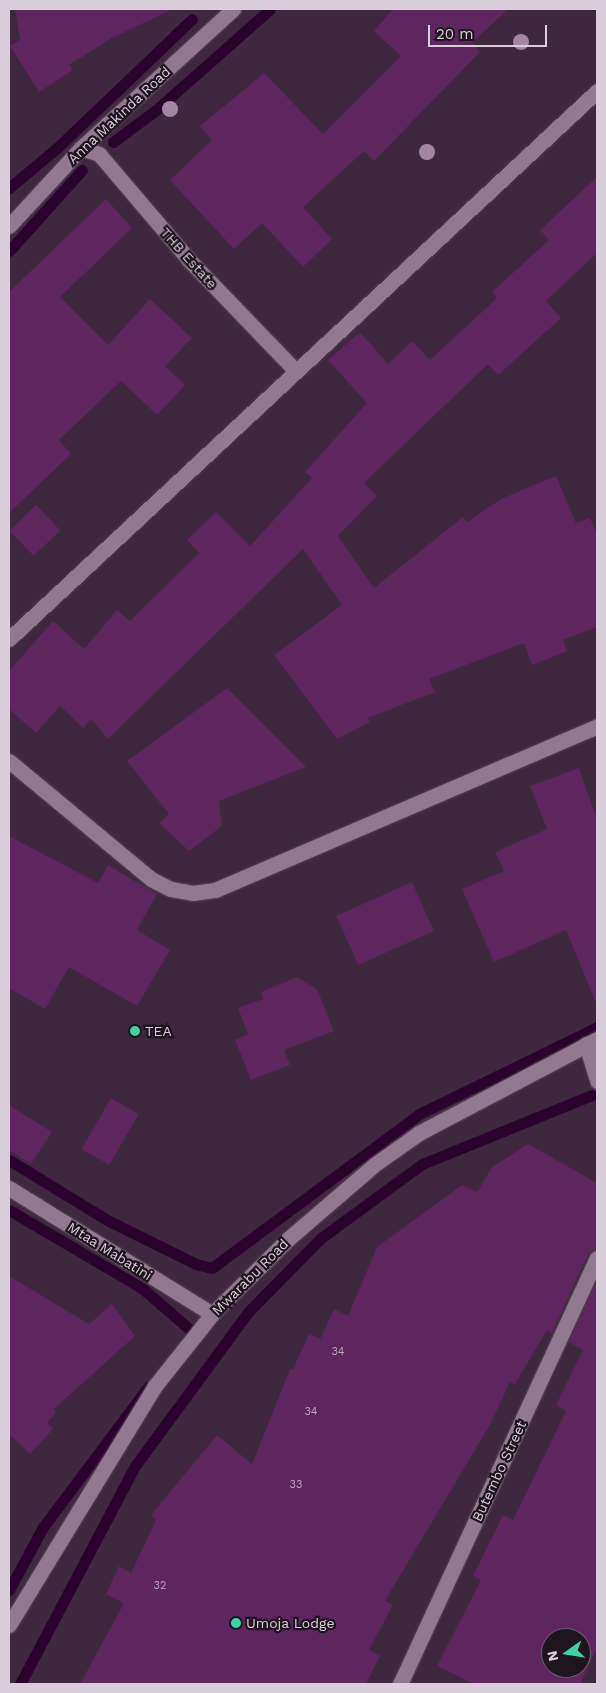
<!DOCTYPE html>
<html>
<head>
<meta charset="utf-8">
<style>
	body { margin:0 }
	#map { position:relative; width:606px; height:1693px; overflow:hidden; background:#3d283d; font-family:"Work Sans",sans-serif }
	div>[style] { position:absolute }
	.stream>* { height:11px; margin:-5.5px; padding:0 5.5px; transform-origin:5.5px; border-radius:5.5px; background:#2b012d }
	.building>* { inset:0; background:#5e255f; transform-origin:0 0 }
	.roads { filter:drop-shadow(0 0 1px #574657) drop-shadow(0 0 1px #574657) }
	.minor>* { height:15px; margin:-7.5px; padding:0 7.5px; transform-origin:7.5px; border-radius:7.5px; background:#917990 }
	.trees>* { width:16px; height:16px; margin:-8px; border-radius:50%; background:#a286a2 }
	.dots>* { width:14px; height:14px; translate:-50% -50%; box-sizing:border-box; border:2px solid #1e151e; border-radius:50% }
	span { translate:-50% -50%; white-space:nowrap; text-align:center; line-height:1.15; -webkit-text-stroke:4.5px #1e151e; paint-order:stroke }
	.number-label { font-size:11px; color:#bca4bc }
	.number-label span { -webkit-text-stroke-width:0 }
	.street-label { font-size:14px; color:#dbcedb }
	.poi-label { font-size:14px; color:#dbcedb }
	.left { translate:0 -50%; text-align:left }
	.frame { position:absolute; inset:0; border:10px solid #dbcedb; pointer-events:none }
	.north { position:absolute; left:541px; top:1628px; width:50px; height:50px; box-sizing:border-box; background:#1e151e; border:1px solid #6a5f6a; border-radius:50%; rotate:257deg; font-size:14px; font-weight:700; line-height:20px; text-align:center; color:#dbcedb }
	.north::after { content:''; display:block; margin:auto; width:18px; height:22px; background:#3dd4a3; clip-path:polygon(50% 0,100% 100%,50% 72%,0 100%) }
	.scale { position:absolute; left:428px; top:25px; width:119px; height:22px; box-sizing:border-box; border:2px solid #dbcedb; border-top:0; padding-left:6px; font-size:15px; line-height:18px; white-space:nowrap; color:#dbcedb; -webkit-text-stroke:4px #1e151e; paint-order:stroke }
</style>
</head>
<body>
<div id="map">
	<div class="stream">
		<i style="left:113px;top:142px;width:54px;rotate:-36.7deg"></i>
		<i style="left:156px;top:110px;width:152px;rotate:-41.5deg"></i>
		<i style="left:9px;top:188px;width:64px;rotate:-39.9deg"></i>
		<i style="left:58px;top:147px;width:185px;rotate:-43.7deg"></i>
		<i style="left:9px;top:251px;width:109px;rotate:-48deg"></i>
		<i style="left:9px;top:1160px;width:117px;rotate:31.4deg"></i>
		<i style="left:109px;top:1221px;width:97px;rotate:26.3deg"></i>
		<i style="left:196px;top:1264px;width:16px;rotate:14deg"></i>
		<i style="left:212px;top:1268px;width:258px;rotate:-36.6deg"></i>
		<i style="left:419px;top:1114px;width:198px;rotate:-26deg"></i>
		<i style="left:9px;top:1210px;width:154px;rotate:30.4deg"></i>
		<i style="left:142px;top:1288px;width:70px;rotate:41deg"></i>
		<i style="left:195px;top:1334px;width:8px;rotate:135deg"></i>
		<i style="left:9px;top:1590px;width:72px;rotate:-61.6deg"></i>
		<i style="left:43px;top:1527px;width:176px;rotate:-53.1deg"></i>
		<i style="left:20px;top:1684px;width:246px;rotate:-62.2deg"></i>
		<i style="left:135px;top:1466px;width:192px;rotate:-53.7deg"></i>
		<i style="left:249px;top:1311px;width:103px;rotate:-45.4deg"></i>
		<i style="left:321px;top:1238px;width:125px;rotate:-36.2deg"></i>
		<i style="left:422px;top:1164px;width:183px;rotate:-22.1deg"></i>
	</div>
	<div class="building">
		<i style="clip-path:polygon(15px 9px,173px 9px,112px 38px,69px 65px,73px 70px,39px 92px,10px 46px,20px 40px)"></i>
		<i style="clip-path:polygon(393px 9px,508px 9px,472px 43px,480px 52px,374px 161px,364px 151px,303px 207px,332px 239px,303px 267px,262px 223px,234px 249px,170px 180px,212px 140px,200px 126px,264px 73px,323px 134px,401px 56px,374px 31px)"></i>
		<i style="clip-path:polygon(597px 177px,597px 253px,546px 301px,561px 318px,498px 375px,488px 364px,364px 483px,377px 496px,338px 536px,374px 588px,463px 517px,467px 522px,501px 499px,556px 476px,576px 523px,590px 518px,597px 535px,597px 627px,563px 640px,567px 651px,532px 665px,524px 643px,429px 679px,435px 692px,368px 718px,370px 722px,337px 739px,274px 655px,342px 605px,303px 549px,108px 739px,91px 719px,83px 728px,60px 706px,36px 733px,9px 709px,9px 671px,53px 621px,84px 649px,117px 610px,130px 621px,199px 553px,187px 540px,216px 512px,250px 546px,312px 478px,305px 472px,367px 403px,328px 360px,360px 332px,388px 364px,412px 341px,430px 360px,497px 298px,492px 292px,549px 240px,540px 230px)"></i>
		<i style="clip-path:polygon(106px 199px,132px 228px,60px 297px,108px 345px,150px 299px,192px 338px,165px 366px,185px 385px,157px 415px,121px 381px,59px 440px,71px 454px,9px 513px,9px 292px)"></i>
		<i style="left:36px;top:505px;width:35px;height:37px;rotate:46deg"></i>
		<i style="clip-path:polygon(227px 688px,306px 767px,219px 801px,222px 826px,189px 851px,159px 823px,169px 814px,127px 761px)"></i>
		<i style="clip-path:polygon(579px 768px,597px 819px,596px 1003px,566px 930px,494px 962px,462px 889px,504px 871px,495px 852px,547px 829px,530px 786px)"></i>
		<i style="clip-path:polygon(9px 836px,98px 883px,108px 865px,157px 894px,137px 930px,170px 950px,137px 1006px,69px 967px,45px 1009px,9px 988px)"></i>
		<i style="left:412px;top:882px;width:54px;height:83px;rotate:66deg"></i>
		<i style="clip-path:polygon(297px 977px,317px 989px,334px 1031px,284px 1050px,290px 1065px,251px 1080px,235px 1040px,248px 1034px,238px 1008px,263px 999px,261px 992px)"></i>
		<i style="left:111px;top:1098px;width:32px;height:59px;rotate:30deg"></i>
		<i style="clip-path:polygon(9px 1105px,52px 1132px,31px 1164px,9px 1150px)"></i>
		<i style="clip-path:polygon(528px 1144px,597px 1183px,597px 1249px,588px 1254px,552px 1333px,547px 1330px,515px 1384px,510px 1382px,491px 1423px,385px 1601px,393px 1605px,369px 1650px,380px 1656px,366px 1684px,80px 1684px,124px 1603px,106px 1594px,119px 1566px,131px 1573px,156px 1520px,151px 1515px,217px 1435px,252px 1464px,290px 1369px,293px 1369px,309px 1334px,320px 1339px,334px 1309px,348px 1316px,377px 1247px,462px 1185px,477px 1192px,492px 1167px)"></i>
		<i style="clip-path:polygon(9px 1276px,89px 1324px,112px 1304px,135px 1336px,54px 1409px,56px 1413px,47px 1422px,53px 1429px,30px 1454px,9px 1434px)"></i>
		<i style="clip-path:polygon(evenodd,597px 1280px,597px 1648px,580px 1684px,474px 1684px,437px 1666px,481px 1580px,473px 1576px,503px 1515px,513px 1520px,566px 1411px,556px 1405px,583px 1350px,569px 1342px,597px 1280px,551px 1638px,581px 1638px,581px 1668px,551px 1668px,551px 1638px)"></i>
	</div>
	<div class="roads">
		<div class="minor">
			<i style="left:81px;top:148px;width:19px;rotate:18deg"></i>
			<i style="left:99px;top:154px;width:140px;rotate:49.6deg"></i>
			<i style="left:190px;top:261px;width:153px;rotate:46.1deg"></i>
			<i style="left:9px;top:226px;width:106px;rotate:-47.3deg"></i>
			<i style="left:81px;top:148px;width:206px;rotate:-42.4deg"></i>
			<i style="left:9px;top:639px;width:804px;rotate:-42.98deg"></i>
			<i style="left:9px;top:761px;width:185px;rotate:39.7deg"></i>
			<i style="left:151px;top:879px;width:22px;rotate:27deg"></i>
			<i style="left:171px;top:889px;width:22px;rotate:10deg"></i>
			<i style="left:193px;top:893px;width:22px;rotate:-8deg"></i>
			<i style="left:215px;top:890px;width:416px;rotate:-23.2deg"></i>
			<i style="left:586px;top:1044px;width:39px;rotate:73deg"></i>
			<i style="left:9px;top:1188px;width:239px;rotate:31.8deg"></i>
			<i style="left:9px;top:1625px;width:279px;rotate:-58.6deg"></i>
			<i style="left:154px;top:1387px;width:93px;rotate:-51.5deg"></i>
			<i style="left:212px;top:1314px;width:107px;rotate:-44.6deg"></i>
			<i style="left:288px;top:1239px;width:113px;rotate:-40.7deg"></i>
			<i style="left:374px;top:1165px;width:55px;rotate:-35.4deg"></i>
			<i style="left:419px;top:1133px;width:201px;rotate:-27.8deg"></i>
			<i style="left:400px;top:1684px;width:469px;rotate:-65.2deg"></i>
		</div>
	</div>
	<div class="trees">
		<i style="left:521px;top:42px"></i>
		<i style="left:170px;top:109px"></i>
		<i style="left:427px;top:152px"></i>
	</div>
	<div class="dots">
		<i style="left:135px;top:1031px;background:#3dd4a3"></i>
		<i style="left:236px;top:1623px;background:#3dd4a3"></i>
	</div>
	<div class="number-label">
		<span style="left:338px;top:1352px">34</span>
		<span style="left:311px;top:1412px">34</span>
		<span style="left:296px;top:1485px">33</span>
		<span style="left:160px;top:1586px">32</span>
	</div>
	<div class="street-label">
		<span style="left:119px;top:115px;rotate:-43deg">Anna Makinda Road</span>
		<span style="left:189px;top:258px;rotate:48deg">THB Estate</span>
		<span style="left:110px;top:1251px;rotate:32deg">Mtaa Mabatini</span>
		<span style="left:250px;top:1277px;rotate:-45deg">Mwarabu Road</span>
		<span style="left:499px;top:1471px;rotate:-65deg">Butembo Street</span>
	</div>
	<div class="poi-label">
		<span class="left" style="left:145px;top:1031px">TEA</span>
		<span class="left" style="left:246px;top:1623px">Umoja Lodge</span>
	</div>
	<div class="frame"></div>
	<div class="north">N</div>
	<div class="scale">20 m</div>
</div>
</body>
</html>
